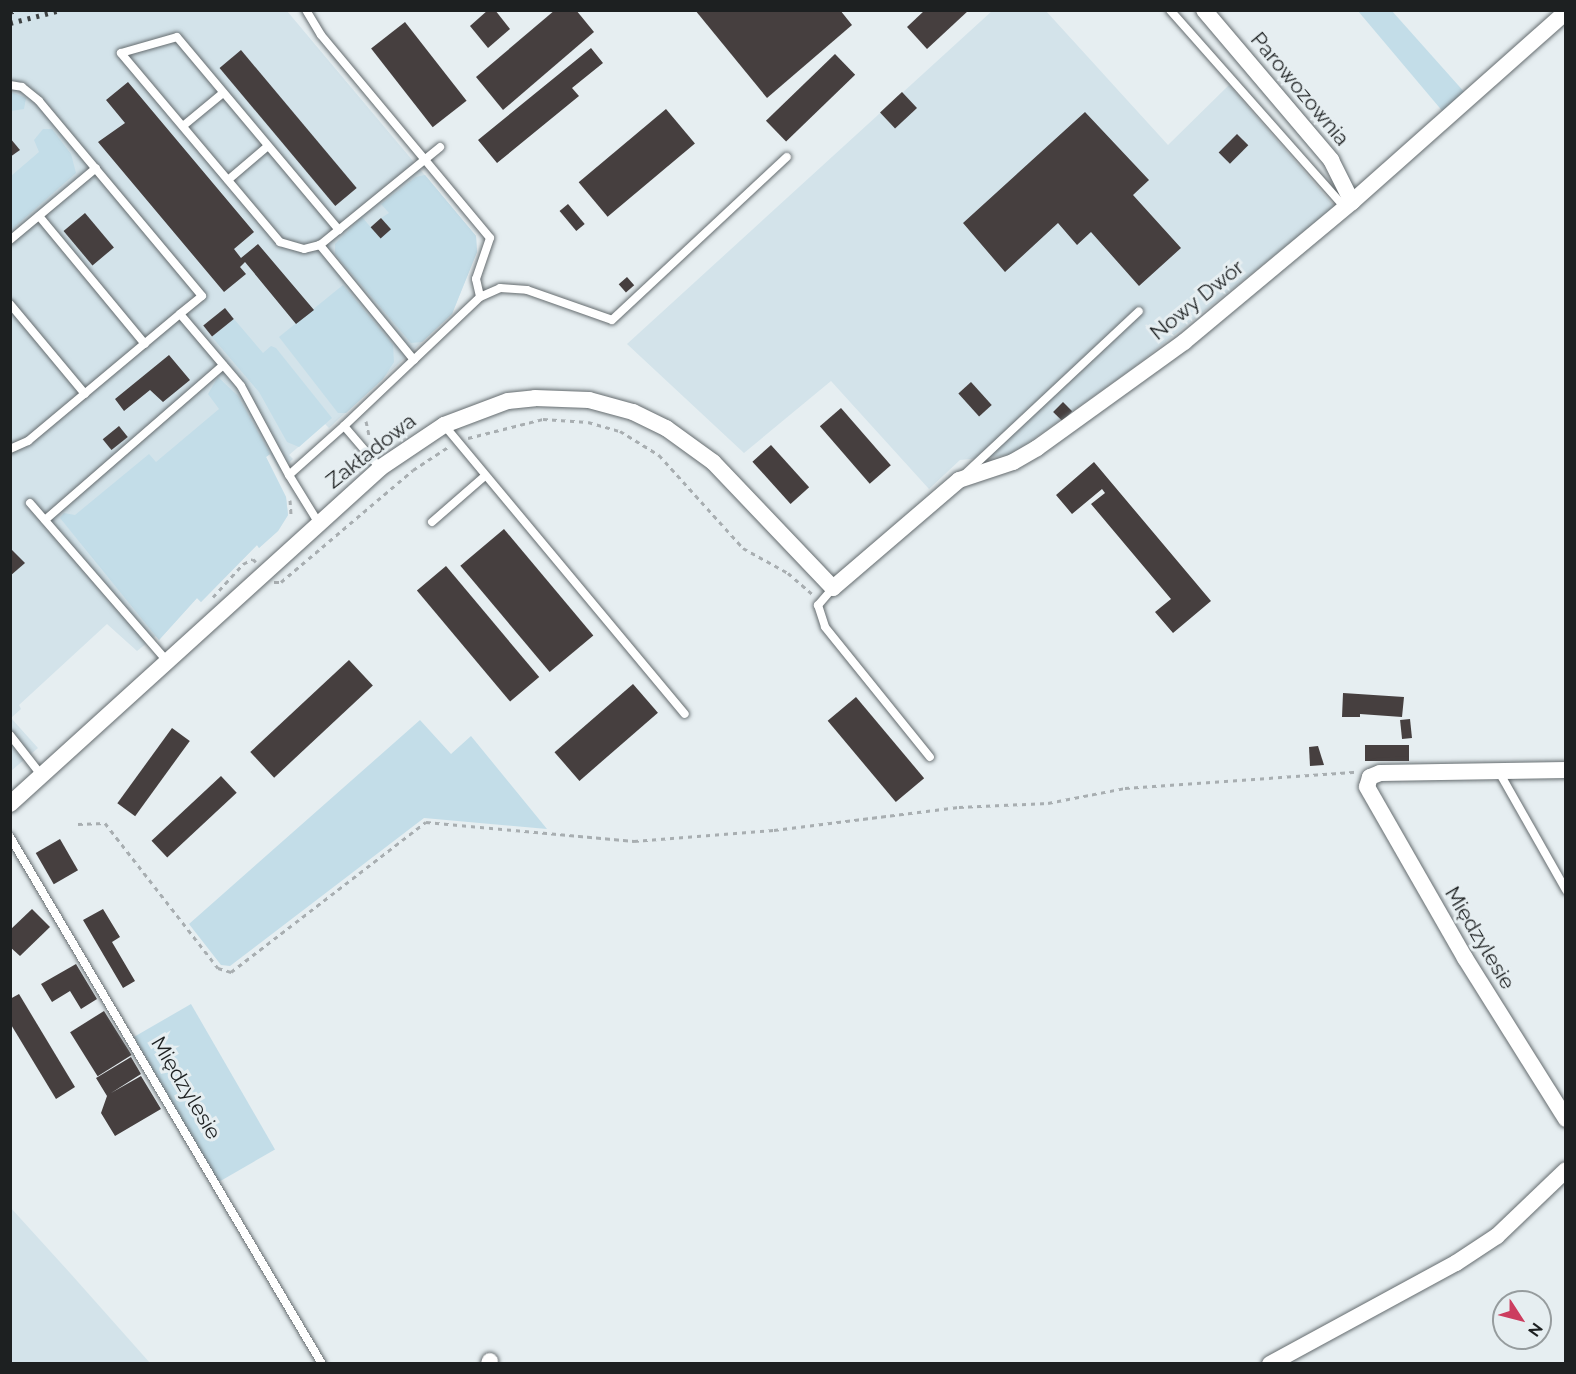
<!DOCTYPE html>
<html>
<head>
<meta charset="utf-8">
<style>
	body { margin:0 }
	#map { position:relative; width:1576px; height:1374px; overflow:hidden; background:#e6eef1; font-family:Raleway,sans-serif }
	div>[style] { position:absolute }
	.built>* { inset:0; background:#d3e3ea }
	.green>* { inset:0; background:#c3dde8; transform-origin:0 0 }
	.building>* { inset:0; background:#463f3f; transform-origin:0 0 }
	.path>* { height:3px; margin-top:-1.5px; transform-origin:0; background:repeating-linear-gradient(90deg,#a8aeb1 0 4.5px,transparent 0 9px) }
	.roads { filter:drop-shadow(0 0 2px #656c6f) drop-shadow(0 0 2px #656c6f) }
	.lane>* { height:8px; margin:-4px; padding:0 4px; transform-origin:4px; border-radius:4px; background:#fff }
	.street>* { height:16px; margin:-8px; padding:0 8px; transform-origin:8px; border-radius:8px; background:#fff }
	.rail>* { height:4.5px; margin-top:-2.25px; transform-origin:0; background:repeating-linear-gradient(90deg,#3d4142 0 3px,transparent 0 9px) }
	span { translate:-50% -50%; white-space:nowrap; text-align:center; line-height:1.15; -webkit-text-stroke:6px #e6eef1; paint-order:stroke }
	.street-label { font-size:21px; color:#1d2021 }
	.frame { position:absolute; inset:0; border:12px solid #1d2021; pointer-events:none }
	.north { position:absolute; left:1492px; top:1290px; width:60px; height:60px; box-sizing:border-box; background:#e6eef1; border:2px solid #969c9e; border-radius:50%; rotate:126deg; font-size:16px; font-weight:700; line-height:24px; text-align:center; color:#1d2021 }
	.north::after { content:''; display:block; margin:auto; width:21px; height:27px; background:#cc3d5f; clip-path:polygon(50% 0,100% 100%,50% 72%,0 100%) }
</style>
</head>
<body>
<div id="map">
	<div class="built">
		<i style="clip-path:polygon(11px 11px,287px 11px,476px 236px,477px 252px,452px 314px,329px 428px,325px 424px,289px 455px,293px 459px,280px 471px,270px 454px,266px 457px,286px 497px,288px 515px,278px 531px,259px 548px,257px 545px,201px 602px,197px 598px,159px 640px,156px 636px,137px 651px,107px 624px,19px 705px,21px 709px,11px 718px,38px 748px,11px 771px)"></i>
		<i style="clip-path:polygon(992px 11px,1046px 11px,1168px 145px,1229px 85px,1335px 207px,1133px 368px,1011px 455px,960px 460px,929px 489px,831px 381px,744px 453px,627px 344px)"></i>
		<i style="clip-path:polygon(10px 1207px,70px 1273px,150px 1363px,11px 1363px)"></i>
	</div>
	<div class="green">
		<i style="clip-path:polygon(1358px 11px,1392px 11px,1466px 94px,1444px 113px)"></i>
		<i style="clip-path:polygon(11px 92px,26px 98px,24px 109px,11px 111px)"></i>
		<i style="clip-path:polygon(43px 129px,52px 129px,71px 154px,76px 173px,11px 230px,11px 176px,39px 152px,34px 140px)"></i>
		<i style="clip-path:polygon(425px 175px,476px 236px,477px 252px,452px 314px,422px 342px,411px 343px,335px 254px,335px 244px,362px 217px,380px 238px,391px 229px,381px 218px,389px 213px,381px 204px,416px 177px)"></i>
		<i style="clip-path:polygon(343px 285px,393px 345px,394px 362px,383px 379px,346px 413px,338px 413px,279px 337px)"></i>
		<i style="clip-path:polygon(234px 319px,263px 353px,271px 346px,276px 348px,332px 418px,299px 447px,287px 442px,259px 392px,212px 337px)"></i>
		<i style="clip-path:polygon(218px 377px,238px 396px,270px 454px,266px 457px,286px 497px,288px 515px,278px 531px,259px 548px,257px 545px,201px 602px,197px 598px,159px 640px,60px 518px,64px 513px,75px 515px,149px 454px,156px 462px,219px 409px,208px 394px)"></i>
		<i style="clip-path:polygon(420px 720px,451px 754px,471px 736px,547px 829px,424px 818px,230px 966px,221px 965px,189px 924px)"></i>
		<i style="left:191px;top:1004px;width:168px;height:66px;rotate:60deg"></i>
	</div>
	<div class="building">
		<i style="clip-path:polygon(488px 10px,495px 10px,510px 29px,488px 48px,470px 26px)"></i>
		<i style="clip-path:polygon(555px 10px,576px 10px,594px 32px,503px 110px,476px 77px)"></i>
		<i style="clip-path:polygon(695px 10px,840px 10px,852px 25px,767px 98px)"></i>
		<i style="clip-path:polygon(925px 10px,969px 10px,927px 49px,907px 27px)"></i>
		<i style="left:405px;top:22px;width:100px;height:43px;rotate:52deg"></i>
		<i style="clip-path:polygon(591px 48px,603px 63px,572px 88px,579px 96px,497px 163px,478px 140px)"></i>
		<i style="left:241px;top:50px;width:180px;height:28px;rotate:50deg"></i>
		<i style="left:835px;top:54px;width:29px;height:96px;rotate:46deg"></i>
		<i style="clip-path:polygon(128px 82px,254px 232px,234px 249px,241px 258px,258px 244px,314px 310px,296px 324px,245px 262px,240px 267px,246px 274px,224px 292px,98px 142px,125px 123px,106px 100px)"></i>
		<i style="left:902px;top:92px;width:22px;height:30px;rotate:47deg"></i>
		<i style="left:666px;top:109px;width:45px;height:114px;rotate:50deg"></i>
		<i style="clip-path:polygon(1085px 112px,1149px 180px,1133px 195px,1181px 248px,1139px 286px,1091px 232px,1077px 245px,1058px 223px,1005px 272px,963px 223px)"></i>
		<i style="left:1237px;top:134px;width:16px;height:26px;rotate:45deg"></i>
		<i style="clip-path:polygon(10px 138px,20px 150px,10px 157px)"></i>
		<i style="left:568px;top:204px;width:26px;height:11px;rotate:50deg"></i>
		<i style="left:85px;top:213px;width:45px;height:28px;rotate:50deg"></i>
		<i style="left:381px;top:218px;width:15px;height:14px;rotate:48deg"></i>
		<i style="left:627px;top:277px;width:11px;height:11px;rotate:49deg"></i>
		<i style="left:225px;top:308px;width:14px;height:28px;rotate:51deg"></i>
		<i style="clip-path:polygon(169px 355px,190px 380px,163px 402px,150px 390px,124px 411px,115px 399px)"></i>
		<i style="left:971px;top:382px;width:31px;height:17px;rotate:48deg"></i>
		<i style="left:1063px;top:402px;width:13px;height:14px;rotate:45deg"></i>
		<i style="left:841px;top:408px;width:76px;height:28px;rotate:49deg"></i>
		<i style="left:119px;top:426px;width:14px;height:21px;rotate:51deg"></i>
		<i style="left:771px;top:445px;width:57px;height:25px;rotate:48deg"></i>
		<i style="clip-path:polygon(1094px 462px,1211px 601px,1173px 633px,1155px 612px,1171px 599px,1091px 504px,1105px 493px,1102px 489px,1072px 514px,1056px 495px)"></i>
		<i style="left:504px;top:529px;width:139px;height:57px;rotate:50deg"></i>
		<i style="clip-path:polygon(10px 548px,25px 563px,10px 576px)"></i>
		<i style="left:446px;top:566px;width:145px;height:38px;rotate:50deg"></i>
		<i style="left:349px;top:660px;width:35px;height:135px;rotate:47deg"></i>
		<i style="left:633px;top:684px;width:38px;height:104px;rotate:49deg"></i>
		<i style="clip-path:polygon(1343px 693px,1404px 697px,1402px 717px,1360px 714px,1360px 717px,1342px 717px)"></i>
		<i style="left:856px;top:697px;width:106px;height:37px;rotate:50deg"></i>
		<i style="left:1410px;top:719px;width:19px;height:10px;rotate:84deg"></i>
		<i style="left:172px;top:728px;width:22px;height:93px;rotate:36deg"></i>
		<i style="left:1409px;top:745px;width:16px;height:44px;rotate:90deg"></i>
		<i style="clip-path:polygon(1318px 746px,1324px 765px,1310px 766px,1309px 747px)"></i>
		<i style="left:221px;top:776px;width:23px;height:95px;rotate:47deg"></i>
		<i style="left:60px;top:839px;width:36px;height:28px;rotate:60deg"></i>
		<i style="clip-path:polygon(32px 909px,50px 927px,20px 956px,10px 947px,10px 930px)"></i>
		<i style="clip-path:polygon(103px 909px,120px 937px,112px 942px,135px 981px,123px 988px,83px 920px)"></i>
		<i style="clip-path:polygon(76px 964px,97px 999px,81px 1009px,70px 991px,52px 1002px,41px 984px)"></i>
		<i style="clip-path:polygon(19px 994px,75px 1087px,56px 1099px,10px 1023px,10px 999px)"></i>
		<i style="left:104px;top:1011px;width:52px;height:40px;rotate:58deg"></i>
		<i style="clip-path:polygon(131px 1057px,141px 1074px,111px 1093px,141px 1076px,161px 1109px,115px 1136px,101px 1113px,107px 1096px,96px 1078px)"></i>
	</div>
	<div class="path">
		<i style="left:366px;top:421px;width:14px;rotate:78deg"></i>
		<i style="left:468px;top:438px;width:77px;rotate:-14.2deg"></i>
		<i style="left:543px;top:419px;width:45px;rotate:3.8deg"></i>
		<i style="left:588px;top:422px;width:33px;rotate:16deg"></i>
		<i style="left:620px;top:431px;width:46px;rotate:31.6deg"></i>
		<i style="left:659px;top:455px;width:125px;rotate:47.9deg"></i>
		<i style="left:743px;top:548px;width:51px;rotate:29.1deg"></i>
		<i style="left:788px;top:573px;width:35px;rotate:41deg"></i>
		<i style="left:290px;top:500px;width:16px;rotate:86deg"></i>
		<i style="left:274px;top:582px;width:7px"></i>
		<i style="left:281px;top:582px;width:173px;rotate:-40.3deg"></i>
		<i style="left:413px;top:470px;width:42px;rotate:-33.3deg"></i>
		<i style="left:213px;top:597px;width:45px;rotate:-47.7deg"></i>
		<i style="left:243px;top:564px;width:11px;rotate:-27deg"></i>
		<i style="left:253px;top:559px;width:4px;rotate:45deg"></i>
		<i style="left:78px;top:824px;width:27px;rotate:-2deg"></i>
		<i style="left:105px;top:823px;width:184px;rotate:52.1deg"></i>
		<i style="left:218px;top:968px;width:14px;rotate:17deg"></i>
		<i style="left:231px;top:972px;width:246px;rotate:-37.6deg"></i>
		<i style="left:426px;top:822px;width:209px;rotate:5.2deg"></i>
		<i style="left:634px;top:841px;width:140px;rotate:-4.5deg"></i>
		<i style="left:774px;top:830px;width:186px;rotate:-7.1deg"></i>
		<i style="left:959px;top:807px;width:89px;rotate:-2.6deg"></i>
		<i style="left:1048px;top:803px;width:78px;rotate:-11deg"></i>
		<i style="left:1125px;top:788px;width:232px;rotate:-4deg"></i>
	</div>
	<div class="roads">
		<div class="lane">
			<i style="left:306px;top:10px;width:29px;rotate:59deg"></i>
			<i style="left:321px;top:35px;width:264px;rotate:50.2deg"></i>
			<i style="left:490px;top:238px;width:43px;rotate:108.9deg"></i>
			<i style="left:476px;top:279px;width:18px;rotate:77deg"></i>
			<i style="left:1170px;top:10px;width:264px;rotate:48.5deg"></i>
			<i style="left:10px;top:85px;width:12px;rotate:9deg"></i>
			<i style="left:22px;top:87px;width:22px;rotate:39deg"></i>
			<i style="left:39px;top:101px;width:254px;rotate:50.1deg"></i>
			<i style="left:202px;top:296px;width:28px;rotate:141deg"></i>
			<i style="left:180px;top:314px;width:94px;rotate:49.7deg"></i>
			<i style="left:241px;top:386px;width:101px;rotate:61.7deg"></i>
			<i style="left:183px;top:126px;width:52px;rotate:-39.5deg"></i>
			<i style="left:228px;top:180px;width:52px;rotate:-40.4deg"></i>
			<i style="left:39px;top:216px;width:166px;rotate:50.4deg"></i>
			<i style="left:10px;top:240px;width:112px;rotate:-39.9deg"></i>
			<i style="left:320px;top:245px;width:16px;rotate:166deg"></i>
			<i style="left:304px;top:249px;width:25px;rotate:-164deg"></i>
			<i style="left:280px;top:242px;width:247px;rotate:-130.1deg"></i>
			<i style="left:121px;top:53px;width:58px;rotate:-15.9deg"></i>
			<i style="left:177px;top:37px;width:252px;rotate:50deg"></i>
			<i style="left:10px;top:304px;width:117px;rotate:50.2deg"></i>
			<i style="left:414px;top:360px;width:149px;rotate:-129.3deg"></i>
			<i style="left:320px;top:245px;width:155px;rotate:-39.2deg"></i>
			<i style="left:444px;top:425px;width:376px;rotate:50.2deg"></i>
			<i style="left:344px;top:426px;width:187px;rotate:-43.5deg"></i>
			<i style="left:480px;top:297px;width:22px;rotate:-24deg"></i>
			<i style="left:500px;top:288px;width:27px;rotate:4deg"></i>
			<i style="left:527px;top:290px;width:90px;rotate:19.4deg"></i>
			<i style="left:612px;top:320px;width:239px;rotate:-43deg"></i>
			<i style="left:10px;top:449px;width:20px;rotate:-24deg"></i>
			<i style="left:28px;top:441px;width:198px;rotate:-39.9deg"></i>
			<i style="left:965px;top:474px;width:238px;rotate:-43.1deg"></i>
			<i style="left:30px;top:503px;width:209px;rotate:49.1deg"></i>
			<i style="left:45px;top:520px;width:236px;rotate:-41deg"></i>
			<i style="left:318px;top:522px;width:55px;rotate:-121.7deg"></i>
			<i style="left:289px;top:475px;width:74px;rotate:-41.7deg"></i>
			<i style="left:344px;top:426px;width:55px;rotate:49.4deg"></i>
			<i style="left:432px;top:522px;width:70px;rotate:-41deg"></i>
			<i style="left:833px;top:588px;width:23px;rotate:131deg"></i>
			<i style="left:818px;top:605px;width:23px;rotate:72deg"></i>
			<i style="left:825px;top:627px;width:167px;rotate:51.1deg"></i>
			<i style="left:10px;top:735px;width:52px;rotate:52deg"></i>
			<i style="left:1499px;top:772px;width:136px;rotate:60.4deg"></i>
			<i style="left:10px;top:837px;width:612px;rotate:59.37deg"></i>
		</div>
		<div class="street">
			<i style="left:1204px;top:10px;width:197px;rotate:49.7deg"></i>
			<i style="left:1331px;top:160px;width:47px;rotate:63.4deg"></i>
			<i style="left:1566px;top:770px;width:186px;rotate:179.1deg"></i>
			<i style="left:1380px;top:773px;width:11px;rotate:158deg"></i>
			<i style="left:1370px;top:777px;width:10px;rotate:107deg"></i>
			<i style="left:1367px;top:787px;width:197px;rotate:60.2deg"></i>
			<i style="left:1465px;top:958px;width:190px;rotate:57.9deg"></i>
			<i style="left:10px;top:804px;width:500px;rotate:-42.2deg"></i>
			<i style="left:380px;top:468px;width:77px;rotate:-33.9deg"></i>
			<i style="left:444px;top:425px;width:68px;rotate:-20.6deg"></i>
			<i style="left:508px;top:401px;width:27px;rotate:-6deg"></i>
			<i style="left:535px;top:398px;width:54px;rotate:2.1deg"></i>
			<i style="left:589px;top:400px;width:46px;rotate:15.3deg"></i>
			<i style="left:633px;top:412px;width:37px;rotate:26deg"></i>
			<i style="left:666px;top:428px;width:58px;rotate:35.9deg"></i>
			<i style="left:713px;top:462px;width:174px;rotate:46.4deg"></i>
			<i style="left:833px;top:588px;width:166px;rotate:-40.6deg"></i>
			<i style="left:959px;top:480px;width:57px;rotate:-18.4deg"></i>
			<i style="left:1013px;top:462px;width:28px;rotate:-30deg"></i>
			<i style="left:1037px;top:448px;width:181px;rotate:-35.8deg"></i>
			<i style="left:1184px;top:342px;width:219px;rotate:-39.8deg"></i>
			<i style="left:1352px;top:202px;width:286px;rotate:-41.6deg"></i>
			<i style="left:489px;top:1364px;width:3px;rotate:-72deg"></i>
			<i style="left:1270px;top:1364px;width:212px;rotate:-28.5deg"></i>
			<i style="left:1456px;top:1263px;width:49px;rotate:-33.4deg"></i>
			<i style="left:1497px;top:1236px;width:95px;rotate:-43.7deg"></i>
		</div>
	</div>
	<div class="rail">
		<i style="left:10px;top:12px;width:6px;rotate:-18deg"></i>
		<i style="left:10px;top:23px;width:53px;rotate:-14.3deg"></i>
	</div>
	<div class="street-label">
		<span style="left:1300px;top:89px;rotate:50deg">Parowozownia</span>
		<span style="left:1197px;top:300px;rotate:-39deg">Nowy Dwór</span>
		<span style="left:371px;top:451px;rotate:-38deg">Zakładowa</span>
		<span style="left:1480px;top:938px;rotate:59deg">Międzylesie</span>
		<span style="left:186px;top:1088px;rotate:59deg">Międzylesie</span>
	</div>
	<div class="frame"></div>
	<div class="north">N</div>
</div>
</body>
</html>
